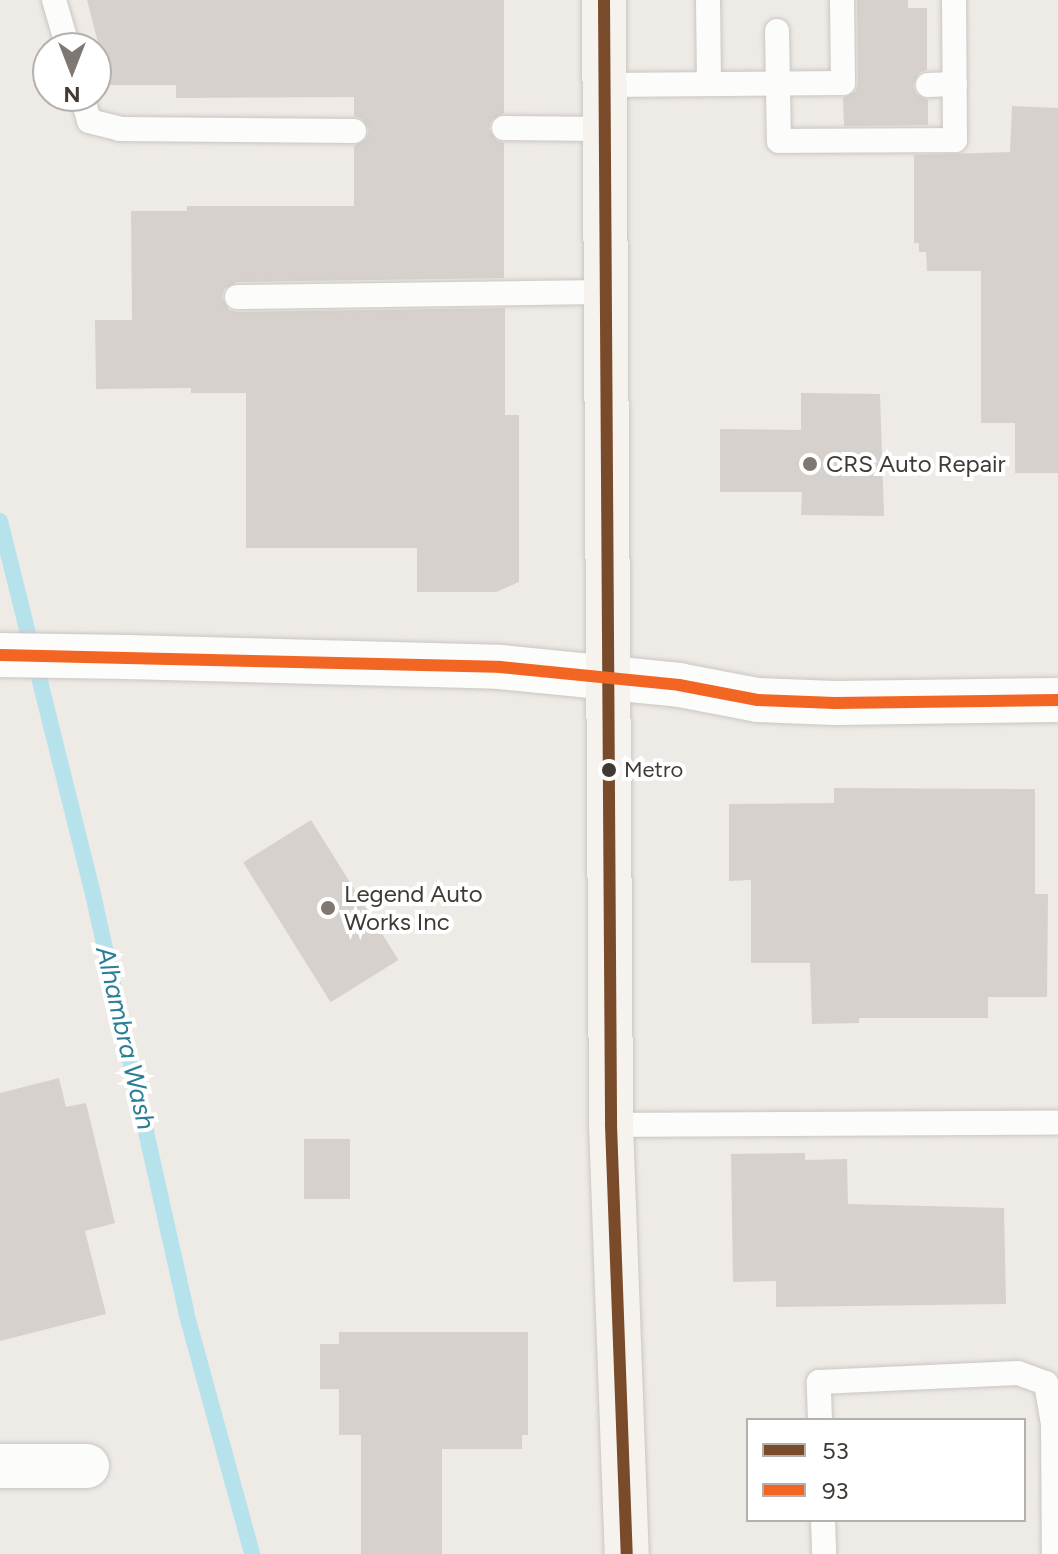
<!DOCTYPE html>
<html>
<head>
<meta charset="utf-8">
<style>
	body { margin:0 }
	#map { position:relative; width:1058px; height:1554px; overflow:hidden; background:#eeeae6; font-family:Figtree,sans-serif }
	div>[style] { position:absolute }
	.stream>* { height:16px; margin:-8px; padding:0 8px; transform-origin:8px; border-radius:8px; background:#b6e2ec }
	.building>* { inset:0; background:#d6d1cd; transform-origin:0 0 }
	.roads { filter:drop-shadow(0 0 2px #cac6c2) drop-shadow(0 0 2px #cac6c2) }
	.service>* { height:24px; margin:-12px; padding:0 12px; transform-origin:12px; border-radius:12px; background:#fcfcfb }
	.minor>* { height:44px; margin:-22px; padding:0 22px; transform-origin:22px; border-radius:22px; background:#fcfcfb }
	.tertiary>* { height:44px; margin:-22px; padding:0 22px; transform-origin:22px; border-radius:22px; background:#fcfcfb }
	.secondary>* { height:44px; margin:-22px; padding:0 22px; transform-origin:22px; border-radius:22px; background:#f6f2ed }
	.bus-1>* { height:12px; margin:-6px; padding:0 6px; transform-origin:6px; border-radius:6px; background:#7a4b2a }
	.bus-2>* { height:12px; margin:-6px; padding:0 6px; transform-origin:6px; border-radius:6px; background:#f26522 }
	.dots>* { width:22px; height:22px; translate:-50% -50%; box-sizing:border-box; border:4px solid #fff; border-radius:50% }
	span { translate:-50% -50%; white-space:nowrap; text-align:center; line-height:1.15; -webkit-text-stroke:8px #fff; paint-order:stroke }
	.bus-label { font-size:22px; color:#433933 }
	.left { translate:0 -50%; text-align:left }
	.poi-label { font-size:24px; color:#433933 }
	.water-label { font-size:26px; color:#2a7e95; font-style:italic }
	.legend { position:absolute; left:746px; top:1418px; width:280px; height:104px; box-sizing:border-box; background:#fff; border:2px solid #b4b0ad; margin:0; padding:10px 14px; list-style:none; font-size:24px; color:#433933 }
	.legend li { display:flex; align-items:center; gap:16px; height:40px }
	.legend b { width:40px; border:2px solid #b4b0ad }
	.north { position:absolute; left:32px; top:32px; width:80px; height:80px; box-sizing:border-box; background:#fff; border:2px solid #b4b0ad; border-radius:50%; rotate:180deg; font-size:22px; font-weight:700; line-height:32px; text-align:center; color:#433933 }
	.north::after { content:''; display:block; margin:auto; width:28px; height:36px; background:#7f7772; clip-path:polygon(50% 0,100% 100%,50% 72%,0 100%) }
</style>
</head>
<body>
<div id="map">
	<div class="stream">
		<i style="left:0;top:521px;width:380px;rotate:76deg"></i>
		<i style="left:92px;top:890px;width:432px;rotate:77.4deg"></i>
		<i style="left:186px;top:1312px;width:251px;rotate:74.7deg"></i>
	</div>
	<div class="building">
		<i style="clip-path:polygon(87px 0,504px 0,504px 113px,492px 120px,489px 129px,496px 140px,504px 143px,504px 278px,237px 282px,224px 289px,222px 298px,229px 310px,237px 312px,505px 308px,505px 415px,519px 415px,519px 582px,496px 592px,417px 592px,417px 548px,246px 548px,246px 393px,191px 393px,191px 388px,96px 389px,95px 320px,132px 320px,131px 211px,187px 211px,187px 206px,354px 206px,354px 146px,366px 139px,369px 130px,362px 119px,354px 116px,354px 97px,176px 98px,176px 85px,109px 85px)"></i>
		<i style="clip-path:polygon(857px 0,908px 0,908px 8px,927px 8px,927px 70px,919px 73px,913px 85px,916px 94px,928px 100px,928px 125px,844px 126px,843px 98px,856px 91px,858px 83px)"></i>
		<i style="clip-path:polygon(1012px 106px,1058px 108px,1058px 473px,1015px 473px,1015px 423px,981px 423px,981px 271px,927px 271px,926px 252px,919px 252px,919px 243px,914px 243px,914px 155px,1010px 152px)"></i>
		<i style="clip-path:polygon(801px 393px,880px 394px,884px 516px,801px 515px,802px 492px,720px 492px,720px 429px,801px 430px)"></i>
		<i style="clip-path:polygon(834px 788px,1035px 789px,1035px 894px,1048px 894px,1047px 997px,988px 997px,988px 1018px,859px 1018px,859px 1023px,812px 1024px,810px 963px,751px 963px,751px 880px,729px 881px,729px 804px,834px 803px)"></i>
		<i style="left:311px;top:820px;width:165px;height:80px;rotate:58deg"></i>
		<i style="clip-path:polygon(59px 1078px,66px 1107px,86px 1103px,115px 1223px,85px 1231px,106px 1314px,0 1341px,0 1093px)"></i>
		<i style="left:304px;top:1139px;width:46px;height:60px"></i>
		<i style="clip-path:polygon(805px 1153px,805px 1160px,847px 1159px,848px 1204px,1004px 1208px,1006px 1304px,776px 1307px,776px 1281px,733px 1282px,731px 1154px)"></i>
		<i style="clip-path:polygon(339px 1332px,528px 1332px,528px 1435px,522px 1435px,522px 1449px,442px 1449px,442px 1554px,361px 1554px,361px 1435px,339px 1435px,339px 1389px,320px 1389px,320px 1344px,339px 1344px)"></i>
	</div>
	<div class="roads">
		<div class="service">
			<i style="left:54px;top:0;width:50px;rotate:73.7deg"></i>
			<i style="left:708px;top:0;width:84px;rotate:89.3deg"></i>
			<i style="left:777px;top:31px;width:110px;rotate:89deg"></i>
			<i style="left:779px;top:141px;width:176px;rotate:-0.3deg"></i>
			<i style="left:955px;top:140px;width:140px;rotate:-90.4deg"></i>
			<i style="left:605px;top:85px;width:238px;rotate:-0.5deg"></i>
			<i style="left:843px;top:83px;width:83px;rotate:-90.7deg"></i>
			<i style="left:928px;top:85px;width:27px;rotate:-2deg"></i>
			<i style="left:82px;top:96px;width:26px;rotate:74deg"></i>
			<i style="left:89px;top:121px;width:32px;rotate:14deg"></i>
			<i style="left:120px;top:129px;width:234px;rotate:0.5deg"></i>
			<i style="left:504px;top:128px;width:101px;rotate:0.6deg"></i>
			<i style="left:237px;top:297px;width:369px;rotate:-0.8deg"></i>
			<i style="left:611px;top:1125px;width:447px;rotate:-0.3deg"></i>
			<i style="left:820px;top:1420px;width:38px;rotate:-92deg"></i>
			<i style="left:819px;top:1382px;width:199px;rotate:-2.6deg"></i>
			<i style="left:1018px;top:1373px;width:30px;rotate:20deg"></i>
			<i style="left:1046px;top:1383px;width:42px;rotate:80.3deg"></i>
			<i style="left:1053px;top:1424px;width:130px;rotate:89.6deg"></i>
			<i style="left:823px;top:1520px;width:34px;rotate:88deg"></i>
		</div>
		<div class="minor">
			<i style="left:127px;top:657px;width:373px;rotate:1.5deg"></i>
			<i style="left:500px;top:667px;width:180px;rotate:5.7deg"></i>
			<i style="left:679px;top:685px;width:80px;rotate:10.8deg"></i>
			<i style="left:758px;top:700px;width:77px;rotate:2.2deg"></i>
			<i style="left:835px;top:703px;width:223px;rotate:-0.8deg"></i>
			<i style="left:0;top:1466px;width:87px"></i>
		</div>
		<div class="tertiary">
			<i style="left:0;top:655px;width:127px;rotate:0.9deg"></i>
		</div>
		<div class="secondary">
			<i style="left:604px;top:0;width:1125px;rotate:89.64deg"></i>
			<i style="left:611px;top:1125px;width:429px;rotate:87.9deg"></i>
		</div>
	</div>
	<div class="bus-1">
		<i style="left:604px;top:0;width:1125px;rotate:89.64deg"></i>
		<i style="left:611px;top:1125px;width:429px;rotate:87.9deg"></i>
	</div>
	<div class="bus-2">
		<i style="left:0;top:655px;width:500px;rotate:1.37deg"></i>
		<i style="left:500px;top:667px;width:180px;rotate:5.7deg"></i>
		<i style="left:679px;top:685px;width:80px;rotate:10.8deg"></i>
		<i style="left:758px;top:700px;width:77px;rotate:2.2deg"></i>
		<i style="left:835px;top:703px;width:223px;rotate:-0.8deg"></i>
	</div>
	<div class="dots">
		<i style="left:810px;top:464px;background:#7f7772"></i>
		<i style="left:609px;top:770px;background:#433933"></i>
		<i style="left:328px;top:908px;background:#7f7772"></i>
	</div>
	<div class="bus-label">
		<span class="left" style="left:624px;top:770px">Metro</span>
	</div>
	<div class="poi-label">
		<span class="left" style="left:826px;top:464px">CRS Auto Repair</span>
		<span class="left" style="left:344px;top:908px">Legend Auto<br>Works Inc</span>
	</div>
	<div class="water-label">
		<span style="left:125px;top:1038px;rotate:77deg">Alhambra Wash</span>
	</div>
	<ul class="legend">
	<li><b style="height:10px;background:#7a4b2a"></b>53</li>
	<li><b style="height:10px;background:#f26522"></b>93</li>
	</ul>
	<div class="north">N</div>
</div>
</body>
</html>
